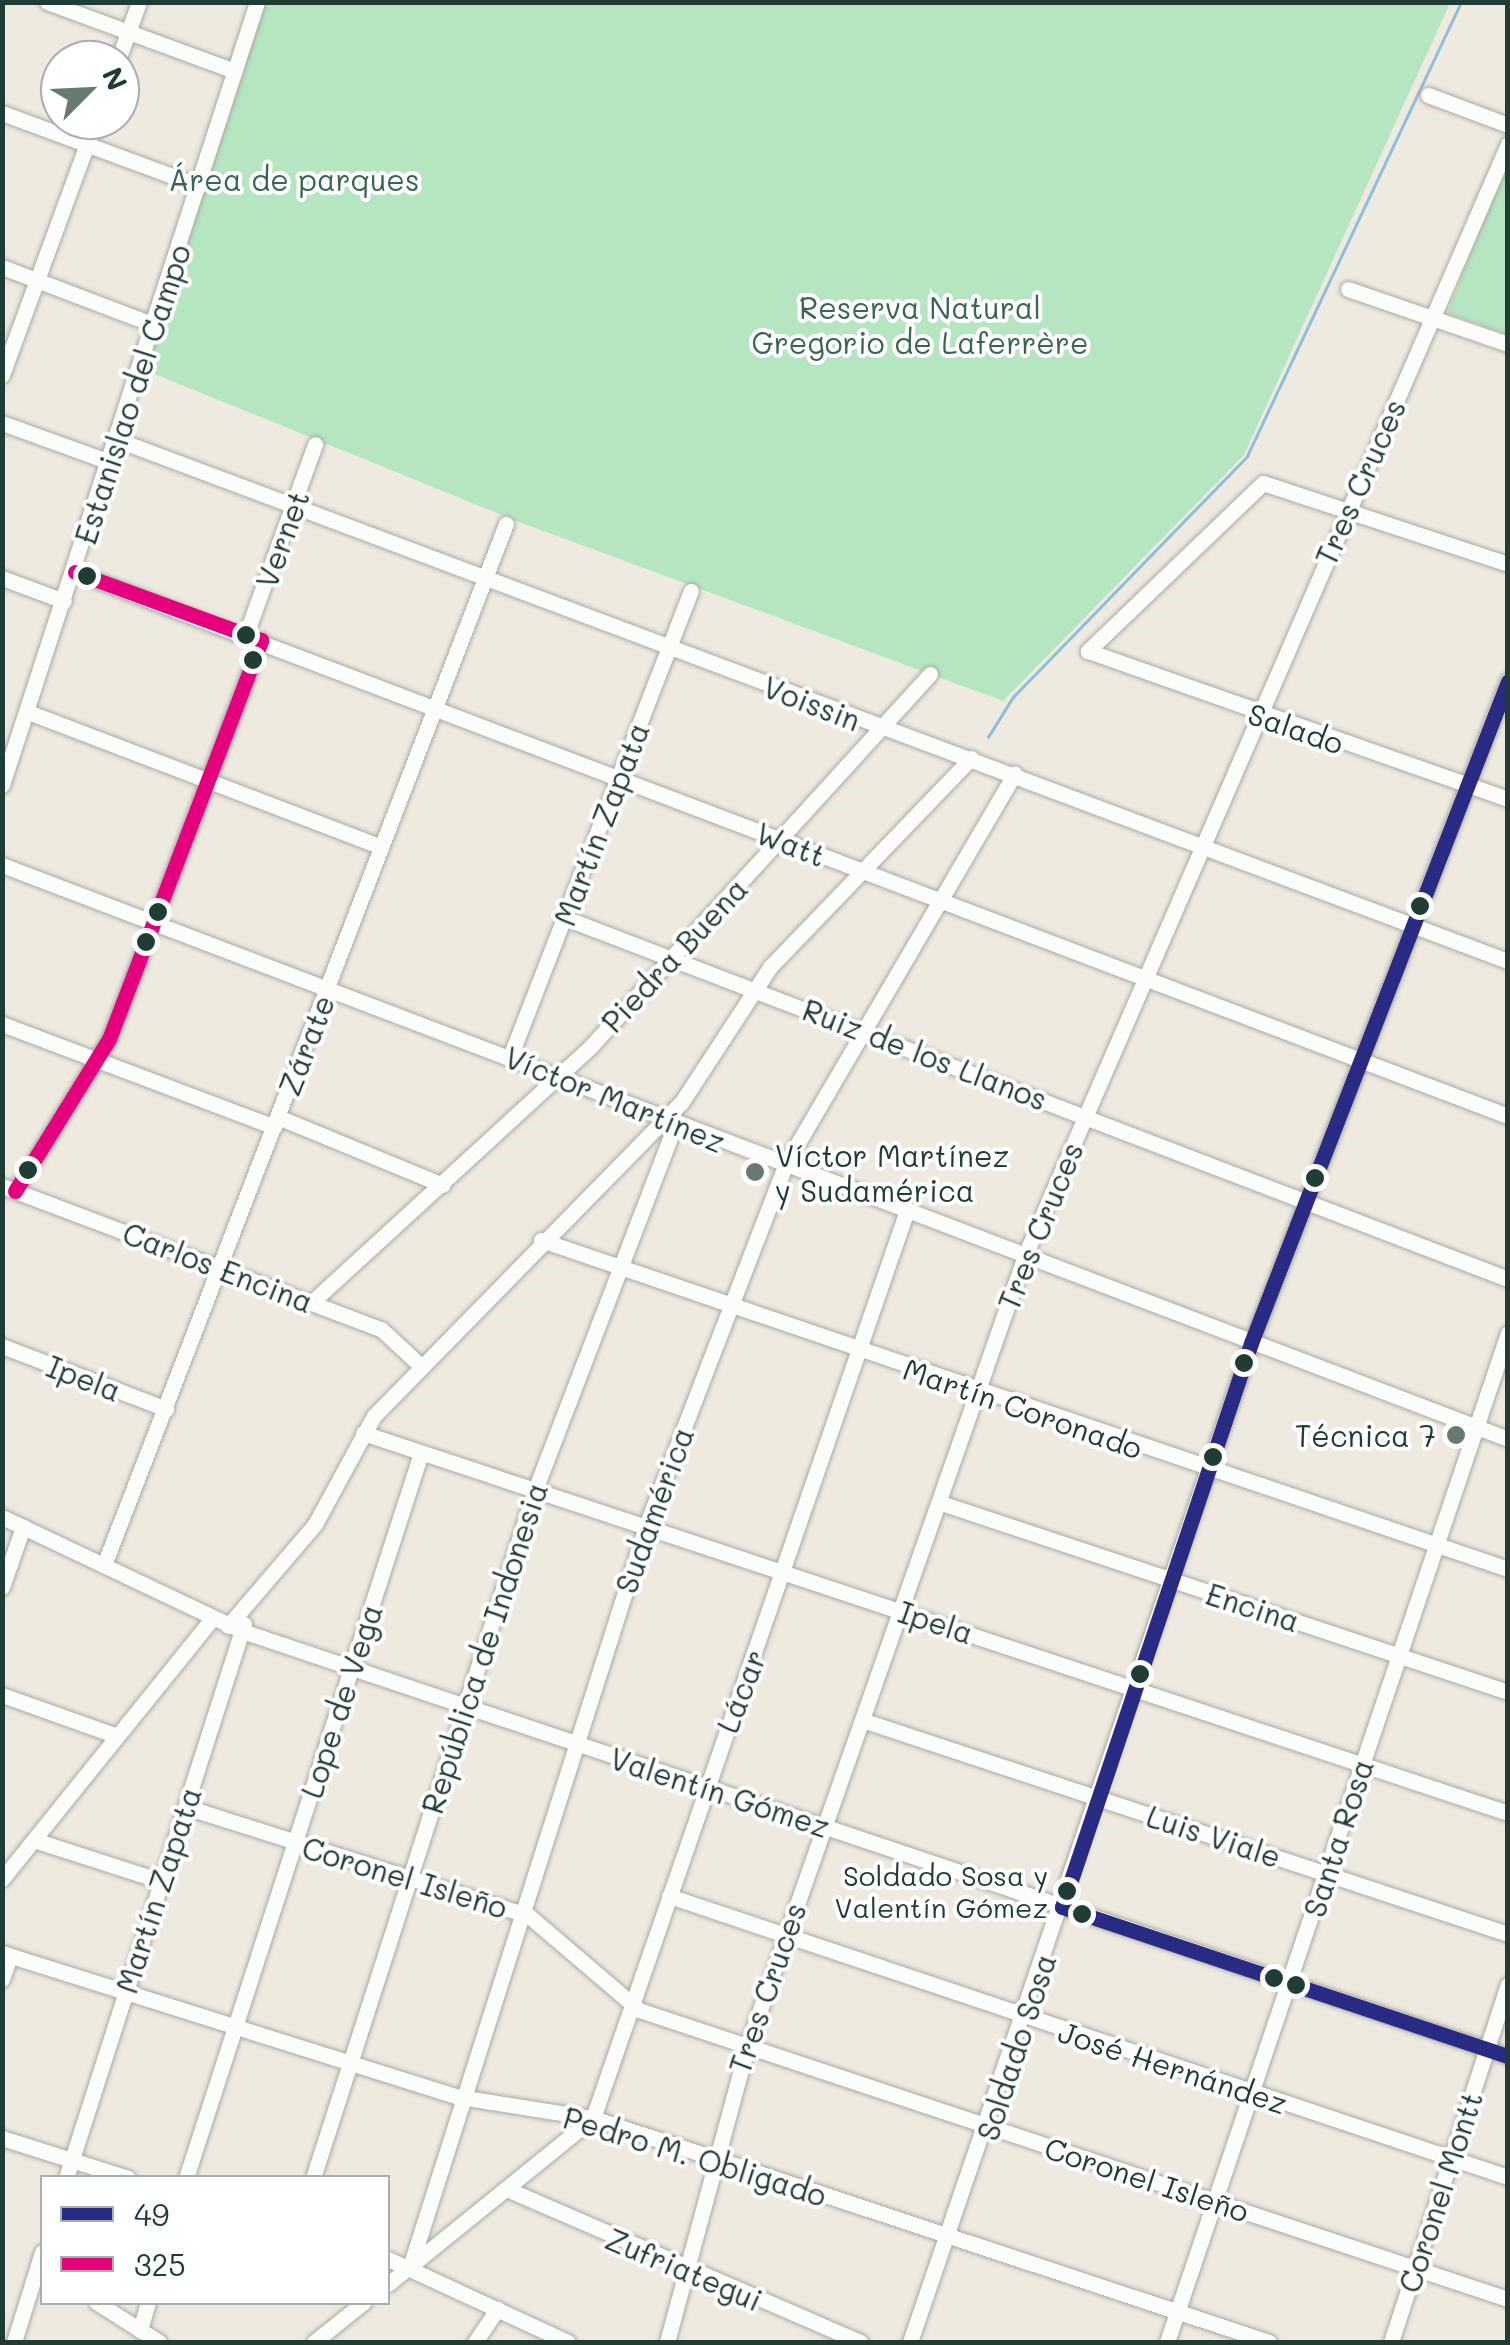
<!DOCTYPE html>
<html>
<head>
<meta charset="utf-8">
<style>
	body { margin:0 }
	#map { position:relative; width:1510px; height:2345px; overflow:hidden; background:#eeeae0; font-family:Mali,sans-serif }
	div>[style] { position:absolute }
	.green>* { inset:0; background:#b6e5c1 }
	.stream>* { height:2.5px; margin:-1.25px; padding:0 1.25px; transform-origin:1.25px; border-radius:1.25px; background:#8fbedd }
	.roads { filter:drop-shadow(0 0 2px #a9aaa3) drop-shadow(0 0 2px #a9aaa3) }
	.minor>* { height:15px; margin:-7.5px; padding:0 7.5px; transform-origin:7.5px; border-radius:7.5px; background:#fcfcfa }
	.bus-1>* { height:15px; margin:-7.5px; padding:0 7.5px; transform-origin:7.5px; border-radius:7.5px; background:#292a83 }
	.bus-2>* { height:15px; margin:-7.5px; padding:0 7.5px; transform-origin:7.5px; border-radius:7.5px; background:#e5007d }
	.dots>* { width:28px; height:28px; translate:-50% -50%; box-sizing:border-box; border:5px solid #fff; border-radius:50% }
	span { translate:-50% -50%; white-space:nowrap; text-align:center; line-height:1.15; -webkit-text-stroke:8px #fff; paint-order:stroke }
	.bus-label { font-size:28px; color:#1f3d34 }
	.right { translate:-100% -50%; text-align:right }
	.park-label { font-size:30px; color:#396651 }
	.street-label { font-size:30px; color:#1f3d34 }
	.poi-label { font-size:30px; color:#1f3d34 }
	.left { translate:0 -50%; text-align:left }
	.frame { position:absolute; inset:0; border:5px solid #1f3d34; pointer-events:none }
	.legend { position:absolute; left:40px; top:2175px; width:350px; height:130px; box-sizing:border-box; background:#fff; border:2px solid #a5b1ae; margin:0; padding:12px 18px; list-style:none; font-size:30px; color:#1f3d34 }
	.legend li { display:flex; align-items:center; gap:20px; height:50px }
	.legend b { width:50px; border:2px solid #a5b1ae }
	.north { position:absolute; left:40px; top:40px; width:100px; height:100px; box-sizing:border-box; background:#fff; border:2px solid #a5b1ae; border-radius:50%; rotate:66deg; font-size:28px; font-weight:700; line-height:40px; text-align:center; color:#1f3d34 }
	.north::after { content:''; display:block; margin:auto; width:35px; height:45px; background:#677a70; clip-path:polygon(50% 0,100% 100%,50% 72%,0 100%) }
</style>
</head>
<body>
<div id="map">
	<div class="green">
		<i style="clip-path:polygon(258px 3px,1450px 3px,1244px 455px,1003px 701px,514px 520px,140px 368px)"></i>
		<i style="clip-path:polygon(1507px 163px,1507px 334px,1447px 313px)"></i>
	</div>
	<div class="stream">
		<i style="left:988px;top:737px;width:47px;rotate:-58deg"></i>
		<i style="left:1013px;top:697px;width:336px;rotate:-45.8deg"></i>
		<i style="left:1247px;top:456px;width:502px;rotate:-64.76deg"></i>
	</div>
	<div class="roads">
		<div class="minor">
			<i style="left:47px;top:2px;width:200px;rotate:20.2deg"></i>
			<i style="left:118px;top:60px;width:62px;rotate:-70.1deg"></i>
			<i style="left:1428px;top:95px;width:85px;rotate:20.6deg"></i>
			<i style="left:2px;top:113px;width:210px;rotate:20.3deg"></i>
			<i style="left:2px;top:267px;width:164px;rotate:20.8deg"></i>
			<i style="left:1348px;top:289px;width:169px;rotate:19deg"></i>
			<i style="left:2px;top:375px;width:272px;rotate:-69.8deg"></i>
			<i style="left:2px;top:423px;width:115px;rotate:19.9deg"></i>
			<i style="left:118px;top:440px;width:1484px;rotate:20.55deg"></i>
			<i style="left:1508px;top:564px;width:258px;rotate:-161.7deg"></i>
			<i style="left:1263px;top:483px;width:243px;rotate:136.2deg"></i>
			<i style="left:1088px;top:651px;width:445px;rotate:19.4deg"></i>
			<i style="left:75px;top:572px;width:1533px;rotate:20.79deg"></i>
			<i style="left:2px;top:578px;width:66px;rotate:20.4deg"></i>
			<i style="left:246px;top:634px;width:202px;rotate:-70deg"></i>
			<i style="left:28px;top:712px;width:378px;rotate:20.9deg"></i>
			<i style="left:2px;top:785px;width:823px;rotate:-71.96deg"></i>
			<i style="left:2px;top:865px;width:1612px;rotate:20.86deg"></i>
			<i style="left:565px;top:918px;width:1010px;rotate:20.95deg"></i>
			<i style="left:2px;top:1024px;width:291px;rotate:20.7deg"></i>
			<i style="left:510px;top:1057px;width:500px;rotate:-68.8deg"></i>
			<i style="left:278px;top:1117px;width:178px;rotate:22.4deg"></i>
			<i style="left:2px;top:1186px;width:405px;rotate:20.7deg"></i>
			<i style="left:381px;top:1329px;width:54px;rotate:42.8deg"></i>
			<i style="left:15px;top:1191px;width:179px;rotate:-58.3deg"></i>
			<i style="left:109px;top:1039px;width:427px;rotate:-69.1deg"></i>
			<i style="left:541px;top:1240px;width:1021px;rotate:18.79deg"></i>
			<i style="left:312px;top:1302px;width:380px;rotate:-42.5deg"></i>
			<i style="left:592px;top:1045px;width:502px;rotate:-47.66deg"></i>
			<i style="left:2px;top:1346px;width:176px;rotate:21deg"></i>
			<i style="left:363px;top:1433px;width:1206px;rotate:18.36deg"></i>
			<i style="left:941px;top:1503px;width:598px;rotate:18.43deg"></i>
			<i style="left:2px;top:1517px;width:266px;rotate:25.4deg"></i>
			<i style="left:242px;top:1631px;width:1335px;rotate:18.56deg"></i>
			<i style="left:104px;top:1565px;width:1116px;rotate:-68.89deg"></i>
			<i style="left:2px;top:1587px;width:64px;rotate:-70.7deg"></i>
			<i style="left:228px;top:1626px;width:134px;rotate:-49.5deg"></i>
			<i style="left:315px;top:1524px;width:123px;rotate:-61.4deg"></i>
			<i style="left:374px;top:1416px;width:438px;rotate:-45.6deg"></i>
			<i style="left:681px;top:1103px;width:163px;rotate:-56.8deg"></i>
			<i style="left:770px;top:967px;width:290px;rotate:-46.1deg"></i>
			<i style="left:2px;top:1695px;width:122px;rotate:19.6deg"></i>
			<i style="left:862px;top:1720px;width:681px;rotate:18.33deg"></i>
			<i style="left:186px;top:1807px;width:360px;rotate:17.6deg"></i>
			<i style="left:529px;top:1916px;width:145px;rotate:40.5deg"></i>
			<i style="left:639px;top:2010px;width:916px;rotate:18.4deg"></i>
			<i style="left:34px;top:1840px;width:133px;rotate:17.9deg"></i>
			<i style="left:2px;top:1879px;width:333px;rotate:-51.1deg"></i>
			<i style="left:669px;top:1896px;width:885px;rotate:18.52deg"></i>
			<i style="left:2px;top:1953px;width:480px;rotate:17.5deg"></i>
			<i style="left:460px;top:2097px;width:135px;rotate:9deg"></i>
			<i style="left:593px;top:2118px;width:712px;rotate:18.33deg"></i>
			<i style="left:2px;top:1979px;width:24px;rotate:-71deg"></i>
			<i style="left:2px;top:2138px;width:132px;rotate:17.6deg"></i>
			<i style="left:66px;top:2178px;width:582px;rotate:-72.19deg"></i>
			<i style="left:186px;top:2178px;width:762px;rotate:-72.04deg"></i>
			<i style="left:313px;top:2178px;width:723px;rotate:-72.12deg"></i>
			<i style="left:535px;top:1490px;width:390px;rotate:-69deg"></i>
			<i style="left:509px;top:2190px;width:383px;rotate:23.4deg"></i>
			<i style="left:388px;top:2259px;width:198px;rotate:24.8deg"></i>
			<i style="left:410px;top:2267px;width:778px;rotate:-72.33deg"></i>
			<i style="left:646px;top:1526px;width:387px;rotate:-68.9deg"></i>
			<i style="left:785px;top:1165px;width:454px;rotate:-59.6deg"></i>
			<i style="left:388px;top:2284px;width:264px;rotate:-39deg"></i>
			<i style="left:593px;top:2118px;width:961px;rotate:-70.92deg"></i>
			<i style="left:96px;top:2302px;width:75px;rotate:32.4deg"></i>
			<i style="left:140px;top:2330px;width:29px;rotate:-74deg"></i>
			<i style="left:14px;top:2342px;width:94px;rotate:-72.7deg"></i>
			<i style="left:314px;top:2342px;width:64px;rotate:-38.7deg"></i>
			<i style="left:475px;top:2342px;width:40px;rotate:-56deg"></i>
			<i style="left:667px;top:2342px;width:309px;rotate:-74.8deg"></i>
			<i style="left:748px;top:2044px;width:838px;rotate:-70.64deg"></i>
			<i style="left:1026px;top:1253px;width:1209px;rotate:-66.51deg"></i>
			<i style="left:910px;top:2342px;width:1056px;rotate:-71.15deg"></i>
			<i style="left:1251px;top:1343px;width:711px;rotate:-68.81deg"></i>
			<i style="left:1167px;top:2342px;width:1065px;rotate:-71.33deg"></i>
			<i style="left:1391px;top:2342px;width:376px;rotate:-71.9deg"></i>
		</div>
	</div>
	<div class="bus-1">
		<i style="left:1062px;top:1907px;width:595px;rotate:-71.47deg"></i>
		<i style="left:1251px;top:1343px;width:710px;rotate:-68.78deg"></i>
		<i style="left:1062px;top:1907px;width:470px;rotate:18.5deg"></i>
	</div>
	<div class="bus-2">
		<i style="left:75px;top:572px;width:198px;rotate:20.1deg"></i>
		<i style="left:15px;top:1191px;width:179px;rotate:-58.3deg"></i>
		<i style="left:109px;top:1039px;width:427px;rotate:-69.1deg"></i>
	</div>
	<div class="dots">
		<i style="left:87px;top:576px;background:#1f3d34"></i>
		<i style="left:246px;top:635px;background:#1f3d34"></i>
		<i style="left:253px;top:660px;background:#1f3d34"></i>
		<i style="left:1420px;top:906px;background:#1f3d34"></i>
		<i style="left:158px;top:912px;background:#1f3d34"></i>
		<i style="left:146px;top:942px;background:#1f3d34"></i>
		<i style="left:28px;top:1170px;background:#1f3d34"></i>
		<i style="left:755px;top:1172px;background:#677a70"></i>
		<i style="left:1315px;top:1178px;background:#1f3d34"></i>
		<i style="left:1244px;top:1363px;background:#1f3d34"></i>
		<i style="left:1456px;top:1435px;background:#677a70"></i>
		<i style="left:1213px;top:1457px;background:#1f3d34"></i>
		<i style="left:1140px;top:1674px;background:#1f3d34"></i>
		<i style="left:1067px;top:1891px;background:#1f3d34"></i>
		<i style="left:1082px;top:1914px;background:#1f3d34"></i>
		<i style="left:1274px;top:1978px;background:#1f3d34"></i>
		<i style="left:1296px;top:1985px;background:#1f3d34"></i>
	</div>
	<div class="bus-label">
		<span class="right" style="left:1048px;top:1891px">Soldado Sosa y<br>Valentín Gómez</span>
	</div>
	<div class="park-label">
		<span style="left:294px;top:179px">Área de parques</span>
		<span style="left:920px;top:324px">Reserva Natural<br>Gregorio de Laferrère</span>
	</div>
	<div class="street-label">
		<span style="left:132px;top:394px;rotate:-72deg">Estanislao del Campo</span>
		<span style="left:1360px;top:482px;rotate:-66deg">Tres Cruces</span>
		<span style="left:282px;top:539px;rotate:-70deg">Vernet</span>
		<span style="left:812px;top:703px;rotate:21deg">Voissin</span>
		<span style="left:1296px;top:728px;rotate:19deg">Salado</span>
		<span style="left:601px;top:824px;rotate:-69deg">Martín Zapata</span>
		<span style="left:791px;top:844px;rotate:21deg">Watt</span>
		<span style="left:674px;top:955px;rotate:-47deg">Piedra Buena</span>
		<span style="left:306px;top:1045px;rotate:-69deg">Zárate</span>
		<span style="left:925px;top:1054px;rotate:21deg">Ruiz de los Llanos</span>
		<span style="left:615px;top:1099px;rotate:22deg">Víctor Martínez</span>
		<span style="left:1040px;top:1226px;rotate:-68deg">Tres Cruces</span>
		<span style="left:218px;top:1267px;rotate:21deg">Carlos Encina</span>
		<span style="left:84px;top:1378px;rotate:21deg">Ipela</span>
		<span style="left:1023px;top:1408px;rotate:19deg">Martín Coronado</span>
		<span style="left:654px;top:1510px;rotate:-70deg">Sudamérica</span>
		<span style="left:1253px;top:1607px;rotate:18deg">Encina</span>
		<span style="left:936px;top:1622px;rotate:18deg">Ipela</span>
		<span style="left:484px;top:1648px;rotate:-72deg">República de Indonesia</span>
		<span style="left:741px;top:1691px;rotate:-69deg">Lácar</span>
		<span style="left:341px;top:1701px;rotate:-72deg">Lope de Vega</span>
		<span style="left:720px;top:1792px;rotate:18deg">Valentín Gómez</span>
		<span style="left:1214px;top:1836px;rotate:18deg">Luis Viale</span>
		<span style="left:1338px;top:1838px;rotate:-72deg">Santa Rosa</span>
		<span style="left:405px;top:1877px;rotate:17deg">Coronel Isleño</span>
		<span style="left:158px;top:1890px;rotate:-72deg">Martín Zapata</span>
		<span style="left:767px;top:1988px;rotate:-71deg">Tres Cruces</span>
		<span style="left:1016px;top:2047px;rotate:-72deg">Soldado Sosa</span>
		<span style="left:1173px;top:2067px;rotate:18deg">José Hernández</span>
		<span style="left:695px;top:2156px;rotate:17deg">Pedro M. Obligado</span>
		<span style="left:1147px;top:2179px;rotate:18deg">Coronel Isleño</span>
		<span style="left:1440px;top:2192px;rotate:-72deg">Coronel Montt</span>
		<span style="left:684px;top:2269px;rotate:23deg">Zufriategui</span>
	</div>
	<div class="poi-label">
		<span class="left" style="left:775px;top:1172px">Víctor Martínez<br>y Sudamérica</span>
		<span class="right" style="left:1436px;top:1435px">Técnica 7</span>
	</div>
	<div class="frame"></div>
	<ul class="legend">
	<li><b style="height:12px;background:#292a83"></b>49</li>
	<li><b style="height:12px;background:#e5007d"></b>325</li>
	</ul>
	<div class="north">N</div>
</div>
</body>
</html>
